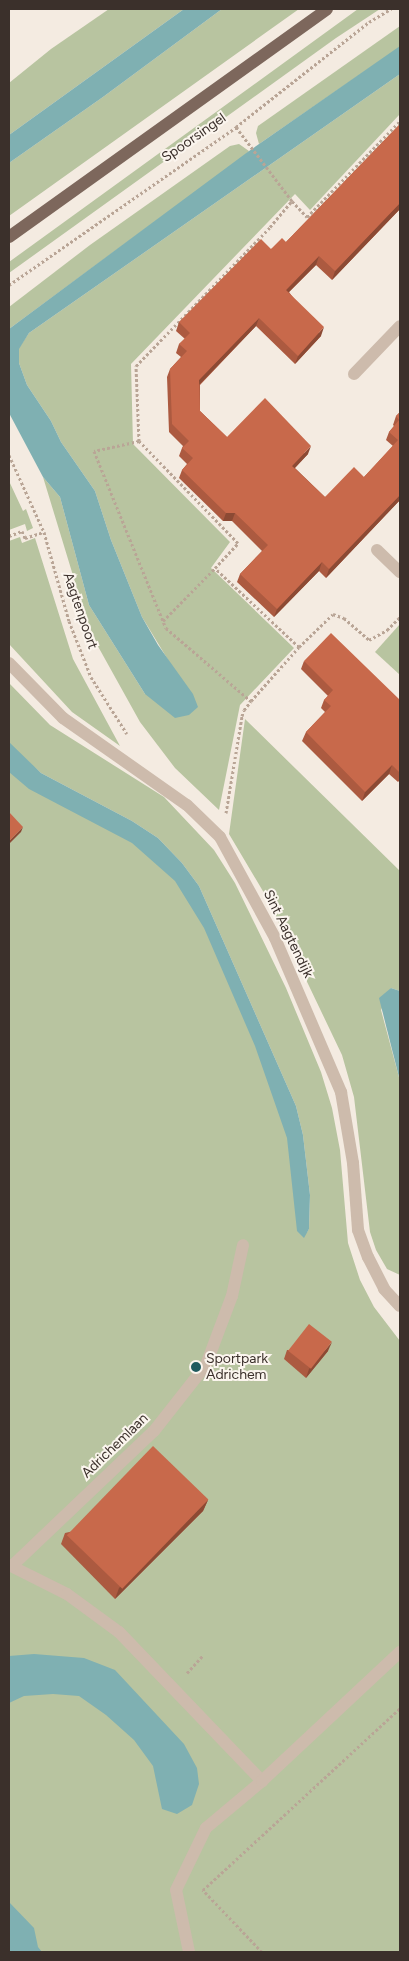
<!DOCTYPE html>
<html>
<head>
<meta charset="utf-8">
<style>
	body { margin:0 }
	#map { position:relative; width:409px; height:1961px; overflow:hidden; background:#f4ebe1; font-family:Figtree,sans-serif }
	div>[style] { position:absolute }
	.green>* { inset:0; background:#b8c4a0 }
	.water>* { inset:0; background:#7fb0b2 }
	.path>* { height:3px; margin-top:-1.5px; transform-origin:0; background:repeating-linear-gradient(90deg,#b9a596 0 2.5px,transparent 0 5px) }
	.minor>* { height:12px; margin:-6px; padding:0 6px; transform-origin:6px; border-radius:6px; background:#cdbbac }
	.major>* { height:12px; margin:-6px; padding:0 6px; transform-origin:6px; border-radius:6px; background:#7d675c }
	.wall>* { inset:0; background:#ac5a40 }
	.shaded-wall>* { inset:0; background:#8c4a34 }
	.building>* { inset:0; background:#c8694b; transform-origin:0 0 }
	.dots>* { width:14px; height:14px; translate:-50% -50%; box-sizing:border-box; border:2px solid #fbf5ee; border-radius:50% }
	span { translate:-50% -50%; white-space:nowrap; text-align:center; line-height:1.15; -webkit-text-stroke:4px #fbf5ee; paint-order:stroke }
	.street-label { font-size:14px; color:#3b302b }
	.poi-label { font-size:14px; color:#3b302b }
	.left { translate:0 -50%; text-align:left }
	.frame { position:absolute; inset:0; border:10px solid #3b302b; pointer-events:none }
</style>
</head>
<body>
<div id="map">
	<div class="green">
		<i style="clip-path:polygon(109px 9px,184px 9px,9px 135px,9px 83px,51px 49px)"></i>
		<i style="clip-path:polygon(222px 9px,299px 9px,9px 216px,9px 163px,103px 97px)"></i>
		<i style="clip-path:polygon(358px 9px,380px 9px,336px 38px,9px 273px,9px 262px)"></i>
		<i style="clip-path:polygon(400px 26px,400px 47px,259px 144px,256px 133px,258px 126px)"></i>
		<i style="clip-path:polygon(400px 74px,400px 114px,310px 210px,295px 194px,131px 364px,133px 444px,230px 542px,211px 568px,294px 648px,240px 705px,219px 810px,175px 768px,140px 722px,95px 641px,82px 605px,43px 477px,60px 497px,89px 605px,145px 694px,173px 668px,142px 617px,111px 540px,95px 491px,61px 442px,51px 421px,27px 385px,19px 363px,18px 349px,29px 333px)"></i>
		<i style="clip-path:polygon(239px 144px,249px 151px,244px 156px,9px 329px,9px 307px,90px 245px,230px 146px)"></i>
		<i style="clip-path:polygon(9px 481px,23px 511px,26px 509px,33px 528px,27px 531px,25px 524px,9px 530px)"></i>
		<i style="clip-path:polygon(20px 537px,22px 543px,35px 538px,73px 659px,120px 746px,72px 712px,9px 644px,9px 541px)"></i>
		<i style="clip-path:polygon(400px 624px,400px 675px,375px 652px)"></i>
		<i style="clip-path:polygon(9px 683px,50px 725px,164px 797px,214px 850px,235px 883px,286px 988px,321px 1072px,332px 1108px,340px 1150px,348px 1243px,360px 1280px,374px 1307px,400px 1341px,400px 1952px,9px 1952px,9px 754px,80px 803px,157px 846px,201px 907px,264px 1049px,297px 1143px,304px 1226px,307px 1232px,309px 1229px,310px 1195px,303px 1135px,296px 1106px,199px 886px,182px 863px,158px 838px,132px 821px,41px 773px,11px 746px,9px 742px)"></i>
		<i style="clip-path:polygon(245px 719px,400px 871px,400px 991px,391px 988px,381px 1010px,400px 1081px,400px 1275px,387px 1269px,376px 1250px,370px 1232px,354px 1097px,342px 1055px,267px 898px,229px 834px)"></i>
	</div>
	<div class="water">
		<i style="clip-path:polygon(184px 9px,222px 9px,103px 97px,9px 163px,9px 135px)"></i>
		<i style="clip-path:polygon(400px 46px,400px 74px,29px 333px,19px 349px,19px 363px,27px 385px,51px 421px,61px 442px,95px 491px,111px 540px,142px 617px,158px 645px,193px 694px,198px 707px,189px 715px,175px 718px,145px 694px,89px 605px,60px 497px,43px 477px,9px 413px,9px 329px,249px 151px)"></i>
		<i style="clip-path:polygon(9px 742px,41px 773px,132px 821px,158px 838px,182px 863px,199px 886px,296px 1106px,303px 1135px,310px 1195px,309px 1229px,304px 1238px,297px 1231px,287px 1138px,255px 1046px,204px 928px,175px 881px,132px 843px,29px 789px,9px 772px)"></i>
		<i style="clip-path:polygon(391px 988px,400px 991px,400px 1081px,379px 998px)"></i>
		<i style="clip-path:polygon(34px 1654px,84px 1658px,115px 1670px,184px 1744px,197px 1768px,199px 1784px,192px 1805px,177px 1814px,162px 1809px,153px 1766px,134px 1740px,106px 1715px,79px 1696px,53px 1694px,24px 1696px,9px 1703px,9px 1656px)"></i>
		<i style="clip-path:polygon(9px 1902px,34px 1928px,38px 1947px,42px 1952px,9px 1952px)"></i>
	</div>
	<div class="path">
		<i style="left:236px;top:127px;width:93px;rotate:52.9deg"></i>
		<i style="left:9px;top:285px;width:277px;rotate:-34.8deg"></i>
		<i style="left:236px;top:127px;width:169px;rotate:-38.3deg"></i>
		<i style="left:369px;top:22px;width:26px;rotate:-31deg"></i>
		<i style="left:139px;top:441px;width:46px;rotate:167.5deg"></i>
		<i style="left:94px;top:451px;width:191px;rotate:67.9deg"></i>
		<i style="left:166px;top:628px;width:112px;rotate:40.7deg"></i>
		<i style="left:9px;top:455px;width:85px;rotate:65.6deg"></i>
		<i style="left:44px;top:532px;width:92px;rotate:74.3deg"></i>
		<i style="left:69px;top:621px;width:60px;rotate:68.6deg"></i>
		<i style="left:91px;top:677px;width:67px;rotate:57.7deg"></i>
		<i style="left:9px;top:536px;width:14px;rotate:-21deg"></i>
		<i style="left:22px;top:531px;width:8px;rotate:67deg"></i>
		<i style="left:25px;top:538px;width:20px;rotate:-18deg"></i>
		<i style="left:163px;top:621px;width:74px;rotate:-45.5deg"></i>
		<i style="left:299px;top:647px;width:115px;rotate:-136.8deg"></i>
		<i style="left:215px;top:568px;width:34px;rotate:-47deg"></i>
		<i style="left:238px;top:543px;width:142px;rotate:-134.1deg"></i>
		<i style="left:139px;top:441px;width:75px;rotate:-92.3deg"></i>
		<i style="left:136px;top:366px;width:193px;rotate:-46deg"></i>
		<i style="left:270px;top:227px;width:34px;rotate:-50deg"></i>
		<i style="left:292px;top:201px;width:22px;rotate:47deg"></i>
		<i style="left:307px;top:217px;width:134px;rotate:-45.9deg"></i>
		<i style="left:226px;top:813px;width:98px;rotate:-80.6deg"></i>
		<i style="left:242px;top:716px;width:6px;rotate:-72deg"></i>
		<i style="left:244px;top:710px;width:11px;rotate:-52deg"></i>
		<i style="left:251px;top:701px;width:72px;rotate:-48.4deg"></i>
		<i style="left:299px;top:647px;width:47px;rotate:-44.1deg"></i>
		<i style="left:333px;top:614px;width:12px;rotate:20deg"></i>
		<i style="left:344px;top:618px;width:33px;rotate:41deg"></i>
		<i style="left:369px;top:640px;width:21px;rotate:-29deg"></i>
		<i style="left:387px;top:630px;width:18px;rotate:-45deg"></i>
		<i style="left:187px;top:1673px;width:24px;rotate:-48deg"></i>
		<i style="left:262px;top:1952px;width:86px;rotate:-133.6deg"></i>
		<i style="left:203px;top:1890px;width:268px;rotate:-42.7deg"></i>
	</div>
	<div class="minor">
		<i style="left:354px;top:374px;width:66px;rotate:-46.2deg"></i>
		<i style="left:377px;top:550px;width:32px;rotate:44deg"></i>
		<i style="left:9px;top:663px;width:77px;rotate:45.5deg"></i>
		<i style="left:63px;top:718px;width:151px;rotate:35.1deg"></i>
		<i style="left:187px;top:805px;width:46px;rotate:44.1deg"></i>
		<i style="left:220px;top:837px;width:115px;rotate:61.4deg"></i>
		<i style="left:275px;top:938px;width:168px;rotate:66.8deg"></i>
		<i style="left:341px;top:1092px;width:72px;rotate:80.4deg"></i>
		<i style="left:353px;top:1163px;width:67px;rotate:85.7deg"></i>
		<i style="left:358px;top:1230px;width:29px;rotate:70deg"></i>
		<i style="left:368px;top:1257px;width:36px;rotate:63deg"></i>
		<i style="left:384px;top:1289px;width:23px;rotate:47deg"></i>
		<i style="left:9px;top:1565px;width:65px;rotate:26.6deg"></i>
		<i style="left:67px;top:1594px;width:64px;rotate:36.2deg"></i>
		<i style="left:119px;top:1632px;width:207px;rotate:46.2deg"></i>
		<i style="left:12px;top:1566px;width:196px;rotate:-43.6deg"></i>
		<i style="left:154px;top:1431px;width:84px;rotate:-51.8deg"></i>
		<i style="left:206px;top:1365px;width:74px;rotate:-69.4deg"></i>
		<i style="left:232px;top:1296px;width:52px;rotate:-77.8deg"></i>
		<i style="left:189px;top:1952px;width:63px;rotate:-101.8deg"></i>
		<i style="left:176px;top:1890px;width:69px;rotate:-64.2deg"></i>
		<i style="left:206px;top:1828px;width:73px;rotate:-40deg"></i>
		<i style="left:262px;top:1781px;width:189px;rotate:-43.1deg"></i>
	</div>
	<div class="major">
		<i style="left:9px;top:237px;width:391px;rotate:-35.6deg"></i>
	</div>
	<div class="wall">
		<i style="clip-path:polygon(400px 124px,400px 209px,332px 280px,316px 265px,289px 292px,321px 336px,295px 364px,256px 326px,200px 385px,200px 411px,227px 437px,308px 454px,295px 468px,325px 497px,364px 477px,393px 446px,386px 440px,389px 432px,394px 426px,393px 425px,396px 416px,400px 412px,400px 500px,326px 578px,319px 571px,274px 617px,237px 582px,240px 574px,262px 551px,232px 521px,223px 521px,179px 478px,182px 470px,187px 464px,179px 456px,182px 448px,183px 446px,169px 432px,167px 377px,170px 369px,181px 357px,176px 353px,179px 344px,185px 339px,176px 331px,179px 322px,271px 249px,286px 242px)"></i>
		<i style="clip-path:polygon(304px 661px,400px 700px,400px 780px,398px 782px,389px 774px,362px 801px,302px 741px,306px 732px,325px 712px,321px 708px,324px 700px,328px 696px,301px 669px)"></i>
		<i style="clip-path:polygon(287px 1350px,328px 1351px,306px 1378px,284px 1359px)"></i>
		<i style="clip-path:polygon(208px 1500px,203px 1511px,115px 1599px,61px 1544px,65px 1533px)"></i>
	</div>
	<div class="shaded-wall">
		<i style="clip-path:polygon(400px 203px,400px 209px,332px 280px,335px 271px)"></i>
		<i style="clip-path:polygon(319px 256px,316px 265px,283px 298px,286px 290px)"></i>
		<i style="clip-path:polygon(259px 318px,256px 326px,196px 388px,199px 380px)"></i>
		<i style="clip-path:polygon(324px 327px,321px 336px,295px 364px,298px 356px)"></i>
		<i style="clip-path:polygon(311px 446px,308px 454px,289px 474px,292px 466px)"></i>
		<i style="clip-path:polygon(400px 495px,400px 500px,326px 578px,329px 569px)"></i>
		<i style="clip-path:polygon(226px 513px,235px 513px,232px 521px,223px 521px)"></i>
		<i style="clip-path:polygon(322px 562px,319px 571px,274px 617px,277px 609px)"></i>
		<i style="clip-path:polygon(392px 765px,389px 774px,362px 801px,365px 792px)"></i>
		<i style="clip-path:polygon(23px 827px,21px 832px,9px 844px,9px 841px)"></i>
		<i style="clip-path:polygon(332px 1342px,328px 1351px,306px 1378px,309px 1369px)"></i>
		<i style="clip-path:polygon(208px 1500px,203px 1511px,115px 1599px,119px 1588px)"></i>
	</div>
	<div class="building">
		<i style="clip-path:polygon(400px 124px,400px 203px,335px 271px,319px 256px,286px 290px,324px 327px,298px 356px,259px 318px,199px 380px,200px 411px,227px 437px,265px 398px,311px 446px,292px 466px,325px 497px,354px 467px,364px 477px,398px 440px,389px 432px,399px 420px,396px 416px,400px 412px,400px 495px,329px 569px,322px 562px,277px 609px,240px 574px,268px 545px,235px 513px,226px 513px,182px 470px,193px 458px,182px 448px,189px 441px,172px 424px,170px 369px,187px 351px,179px 344px,190px 333px,179px 322px,261px 239px,271px 249px,282px 238px,286px 242px)"></i>
		<i style="clip-path:polygon(331px 633px,400px 700px,400px 773px,392px 765px,365px 792px,306px 732px,331px 706px,324px 700px,333px 690px,304px 661px)"></i>
		<i style="clip-path:polygon(9px 812px,23px 827px,9px 841px)"></i>
		<i style="left:309px;top:1324px;width:29px;height:34px;rotate:38deg"></i>
		<i style="left:153px;top:1446px;width:77px;height:124px;rotate:44deg"></i>
	</div>
	<div class="dots">
		<i style="left:196px;top:1367px;background:#1f5a5e"></i>
	</div>
	<div class="street-label">
		<span style="left:194px;top:138px;rotate:-35deg">Spoorsingel</span>
		<span style="left:80px;top:611px;rotate:71deg">Aagtenpoort</span>
		<span style="left:288px;top:934px;rotate:64deg">Sint Aagtendijk</span>
		<span style="left:115px;top:1446px;rotate:-44deg">Adrichemlaan</span>
	</div>
	<div class="poi-label">
		<span class="left" style="left:206px;top:1367px">Sportpark<br>Adrichem</span>
	</div>
	<div class="frame"></div>
</div>
</body>
</html>
